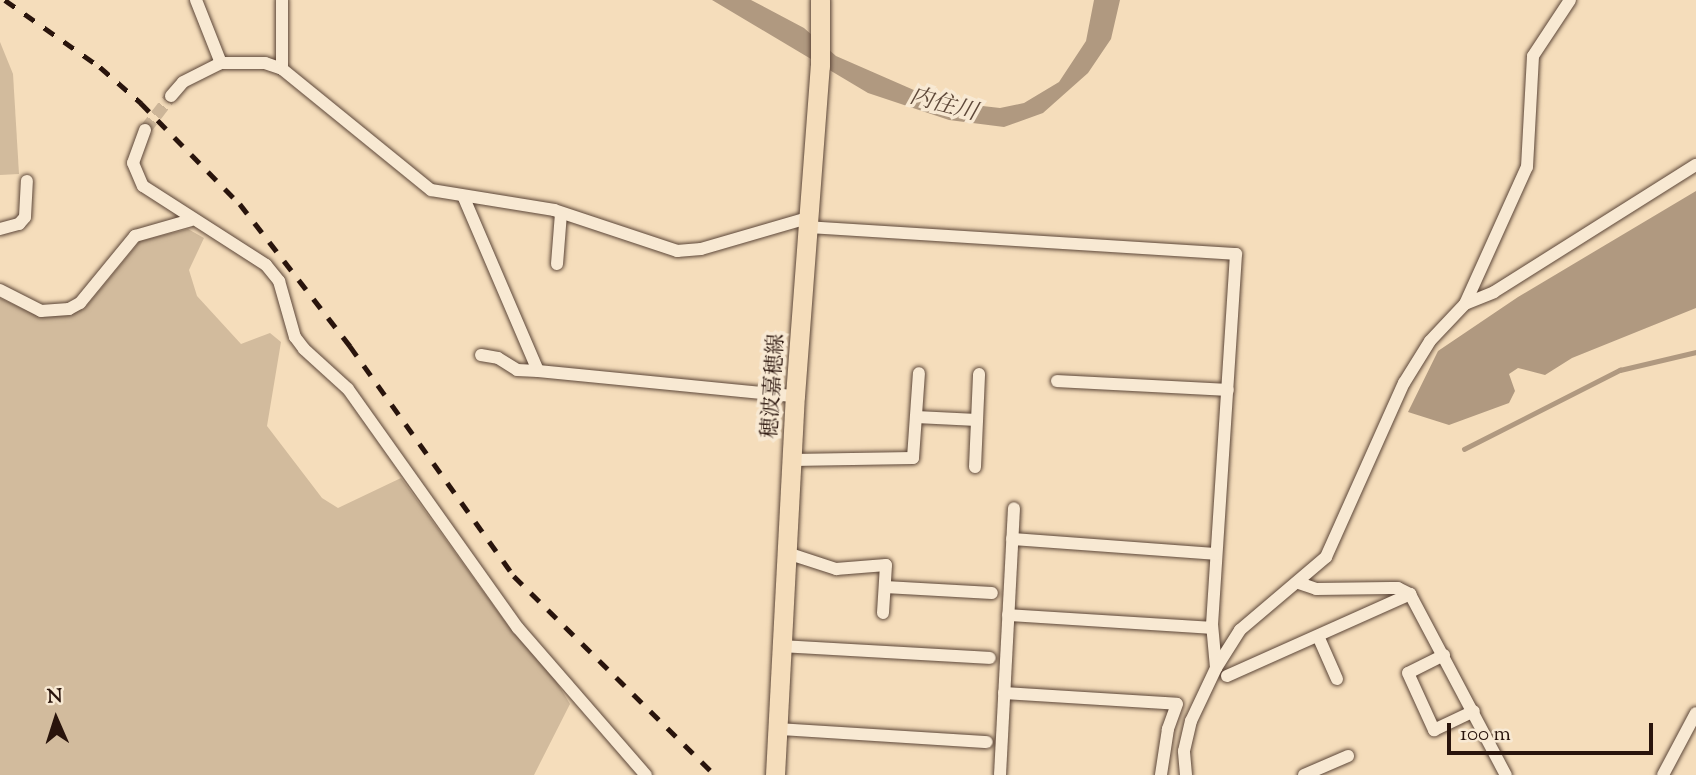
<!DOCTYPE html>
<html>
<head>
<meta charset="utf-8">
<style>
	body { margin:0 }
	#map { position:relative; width:1696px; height:775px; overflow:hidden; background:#f5ddbb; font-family:"Sorts Mill Goudy","Noto Serif JP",serif }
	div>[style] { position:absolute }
	.green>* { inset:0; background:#d2bb9d }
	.water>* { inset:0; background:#b09980 }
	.stream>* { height:4.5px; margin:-2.25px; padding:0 2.25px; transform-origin:2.25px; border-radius:2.25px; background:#b09980 }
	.minor-tunnel>* { height:12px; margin-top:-6px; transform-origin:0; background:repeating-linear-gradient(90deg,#ccb598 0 12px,transparent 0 18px) }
	.roads { filter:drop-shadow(0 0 2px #5c4638) drop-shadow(0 0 2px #5c4638) }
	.minor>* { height:12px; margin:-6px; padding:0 6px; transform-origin:6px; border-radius:6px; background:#f8e9d3 }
	.primary>* { height:19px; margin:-9.5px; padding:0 9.5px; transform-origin:9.5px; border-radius:9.5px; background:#f5ddbb }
	.rail>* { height:4.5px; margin-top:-2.25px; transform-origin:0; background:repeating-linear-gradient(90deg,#29140c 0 12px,transparent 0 24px) }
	span { translate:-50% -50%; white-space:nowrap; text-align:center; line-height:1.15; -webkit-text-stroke:7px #f8e9d3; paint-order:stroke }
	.street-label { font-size:21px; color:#29140c }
	.water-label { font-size:23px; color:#5f493a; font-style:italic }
	.north { position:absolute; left:21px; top:684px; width:70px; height:70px; -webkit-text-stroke:5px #f8e9d3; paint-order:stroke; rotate:357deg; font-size:19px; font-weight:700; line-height:28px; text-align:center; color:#29140c }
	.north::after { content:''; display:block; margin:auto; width:24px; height:32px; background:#29140c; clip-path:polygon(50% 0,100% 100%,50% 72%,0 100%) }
	.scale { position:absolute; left:1447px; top:723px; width:206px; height:32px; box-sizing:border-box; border:4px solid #29140c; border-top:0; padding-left:9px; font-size:21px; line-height:24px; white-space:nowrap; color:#29140c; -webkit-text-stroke:5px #f8e9d3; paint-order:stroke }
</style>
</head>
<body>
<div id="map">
	<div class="green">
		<i style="clip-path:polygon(0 42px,13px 74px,19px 174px,0 175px)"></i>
		<i style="clip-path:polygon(188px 229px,204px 238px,189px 270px,197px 296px,241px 344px,270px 333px,281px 342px,267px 426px,322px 498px,338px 508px,401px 478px,509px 627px,553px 676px,570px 704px,534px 775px,0 775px,0 298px,40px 317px,84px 309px,140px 241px)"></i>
	</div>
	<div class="water">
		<i style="clip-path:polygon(712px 0,751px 0,804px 28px,836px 56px,939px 101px,1000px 108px,1024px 103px,1059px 82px,1086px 41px,1094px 0,1120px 0,1111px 39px,1088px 73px,1043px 113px,1004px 127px,949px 120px,868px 93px)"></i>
		<i style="clip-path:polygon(1696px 191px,1696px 308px,1572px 358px,1545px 375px,1518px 368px,1509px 374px,1515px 391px,1509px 403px,1449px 425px,1408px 412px,1438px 351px,1518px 297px)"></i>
	</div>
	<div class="stream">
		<i style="left:1464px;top:449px;width:175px;rotate:-26.9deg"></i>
		<i style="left:1620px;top:370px;width:78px;rotate:-13.3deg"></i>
	</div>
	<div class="minor-tunnel">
		<i style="left:145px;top:130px;width:43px;rotate:-52.6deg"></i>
	</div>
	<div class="roads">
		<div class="minor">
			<i style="left:196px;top:0;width:68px;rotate:68.4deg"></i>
			<i style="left:282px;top:0;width:69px;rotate:90deg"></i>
			<i style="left:171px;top:96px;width:18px;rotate:-49deg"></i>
			<i style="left:183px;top:82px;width:42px;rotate:-26.6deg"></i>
			<i style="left:221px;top:63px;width:44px"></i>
			<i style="left:265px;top:63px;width:18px;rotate:19deg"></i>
			<i style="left:282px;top:69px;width:192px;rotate:39.1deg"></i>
			<i style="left:431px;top:190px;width:125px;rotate:9.2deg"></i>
			<i style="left:554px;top:210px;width:130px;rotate:18.4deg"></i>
			<i style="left:677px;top:251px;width:24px;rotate:-5deg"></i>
			<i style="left:701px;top:249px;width:111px;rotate:-16.2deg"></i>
			<i style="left:145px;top:130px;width:35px;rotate:110deg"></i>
			<i style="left:133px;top:163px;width:25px;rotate:67deg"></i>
			<i style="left:143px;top:186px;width:146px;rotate:32.7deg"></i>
			<i style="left:266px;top:265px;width:21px;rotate:51deg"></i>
			<i style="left:279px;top:281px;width:58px;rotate:74.1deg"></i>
			<i style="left:295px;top:337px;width:15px;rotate:53deg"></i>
			<i style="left:304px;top:349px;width:59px;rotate:42.3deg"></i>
			<i style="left:348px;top:389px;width:293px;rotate:54.6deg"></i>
			<i style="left:518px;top:628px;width:195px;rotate:49deg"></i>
			<i style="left:464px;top:198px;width:188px;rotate:66.8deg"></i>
			<i style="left:538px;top:371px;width:258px;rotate:5.6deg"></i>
			<i style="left:807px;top:227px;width:430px;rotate:3.6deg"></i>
			<i style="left:1236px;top:254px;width:371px;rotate:93.7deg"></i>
			<i style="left:1212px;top:624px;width:44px;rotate:84.8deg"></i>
			<i style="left:0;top:229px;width:20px;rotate:-15deg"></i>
			<i style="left:19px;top:224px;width:9px;rotate:-49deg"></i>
			<i style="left:25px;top:217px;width:36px;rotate:-87deg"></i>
			<i style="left:557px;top:264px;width:51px;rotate:-85.5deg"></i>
			<i style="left:0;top:290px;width:46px;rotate:27.1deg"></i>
			<i style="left:41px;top:311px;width:28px;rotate:-4deg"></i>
			<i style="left:69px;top:309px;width:13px;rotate:-29deg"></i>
			<i style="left:80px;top:303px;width:87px;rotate:-50.6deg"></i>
			<i style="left:135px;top:236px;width:58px;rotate:-15.9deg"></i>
			<i style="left:1465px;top:304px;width:31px;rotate:-22deg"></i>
			<i style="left:1494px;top:292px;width:239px;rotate:-32.2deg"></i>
			<i style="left:481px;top:355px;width:17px;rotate:10deg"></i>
			<i style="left:498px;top:358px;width:22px;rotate:32deg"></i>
			<i style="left:517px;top:370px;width:21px;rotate:3deg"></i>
			<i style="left:1057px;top:381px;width:171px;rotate:3deg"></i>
			<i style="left:916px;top:417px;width:61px;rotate:2.8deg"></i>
			<i style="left:792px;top:460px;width:121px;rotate:-0.9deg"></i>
			<i style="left:913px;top:458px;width:85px;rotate:-86deg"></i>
			<i style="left:975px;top:467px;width:93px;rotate:-87.5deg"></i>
			<i style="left:1012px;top:539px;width:204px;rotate:4.2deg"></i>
			<i style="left:787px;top:553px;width:52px;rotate:18.1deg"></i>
			<i style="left:836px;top:569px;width:50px;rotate:-4.6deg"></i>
			<i style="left:886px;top:565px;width:48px;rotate:93.6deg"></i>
			<i style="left:1299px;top:583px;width:18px;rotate:19deg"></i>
			<i style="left:1316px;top:589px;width:82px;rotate:-0.7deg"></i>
			<i style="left:1398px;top:588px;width:13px;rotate:27deg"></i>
			<i style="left:1410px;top:594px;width:205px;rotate:62.1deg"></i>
			<i style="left:885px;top:587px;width:107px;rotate:3.2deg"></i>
			<i style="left:1008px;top:615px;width:204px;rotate:3.6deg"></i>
			<i style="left:1318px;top:636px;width:47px;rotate:66.2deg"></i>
			<i style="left:782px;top:646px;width:208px;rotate:3.3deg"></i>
			<i style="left:1444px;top:655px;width:40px;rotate:153.4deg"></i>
			<i style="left:1408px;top:673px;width:63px;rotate:65.5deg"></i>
			<i style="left:1434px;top:730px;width:44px;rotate:-25.4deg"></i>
			<i style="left:1227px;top:676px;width:201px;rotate:-24.1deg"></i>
			<i style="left:1004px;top:693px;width:173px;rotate:3.6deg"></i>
			<i style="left:1177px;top:704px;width:27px;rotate:110deg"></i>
			<i style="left:1168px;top:729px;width:47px;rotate:98.7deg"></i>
			<i style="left:779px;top:729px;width:208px;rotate:3.6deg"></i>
			<i style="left:1000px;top:775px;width:267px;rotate:-87deg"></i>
			<i style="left:1186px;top:775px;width:24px;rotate:-95deg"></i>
			<i style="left:1184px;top:751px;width:31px;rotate:-77deg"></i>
			<i style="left:1191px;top:721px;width:59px;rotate:-64.7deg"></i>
			<i style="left:1216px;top:668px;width:45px;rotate:-57.7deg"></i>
			<i style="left:1240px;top:630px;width:113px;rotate:-40.3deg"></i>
			<i style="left:1326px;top:557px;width:191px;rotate:-65.9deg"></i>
			<i style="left:1404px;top:383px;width:49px;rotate:-58.2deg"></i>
			<i style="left:1430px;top:341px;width:51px;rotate:-46.6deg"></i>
			<i style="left:1465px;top:304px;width:150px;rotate:-65.7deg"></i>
			<i style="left:1527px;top:167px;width:111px;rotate:-86.9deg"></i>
			<i style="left:1533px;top:56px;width:67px;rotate:-56.5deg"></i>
			<i style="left:1304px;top:775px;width:48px;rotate:-23.4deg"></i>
			<i style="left:1663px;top:775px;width:70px;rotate:-62deg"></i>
		</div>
		<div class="primary">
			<i style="left:775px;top:775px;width:380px;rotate:-87deg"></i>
			<i style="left:795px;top:396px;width:331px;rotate:-85.7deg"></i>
			<i style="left:820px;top:66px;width:66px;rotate:-90deg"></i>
		</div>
	</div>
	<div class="rail">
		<i style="left:5px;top:0;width:116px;rotate:35.2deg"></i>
		<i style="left:100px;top:67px;width:55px;rotate:41.3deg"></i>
		<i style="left:141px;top:103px;width:141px;rotate:45.6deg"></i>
		<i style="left:240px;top:204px;width:180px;rotate:52.2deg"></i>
		<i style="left:350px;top:346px;width:282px;rotate:54.5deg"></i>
		<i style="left:514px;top:576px;width:283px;rotate:44.7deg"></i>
	</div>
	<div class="street-label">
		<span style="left:774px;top:386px;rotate:-86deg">穂波嘉穂線</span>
	</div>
	<div class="water-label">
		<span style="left:943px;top:106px;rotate:15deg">内住川</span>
	</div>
	<div class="north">N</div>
	<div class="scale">100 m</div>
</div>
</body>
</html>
